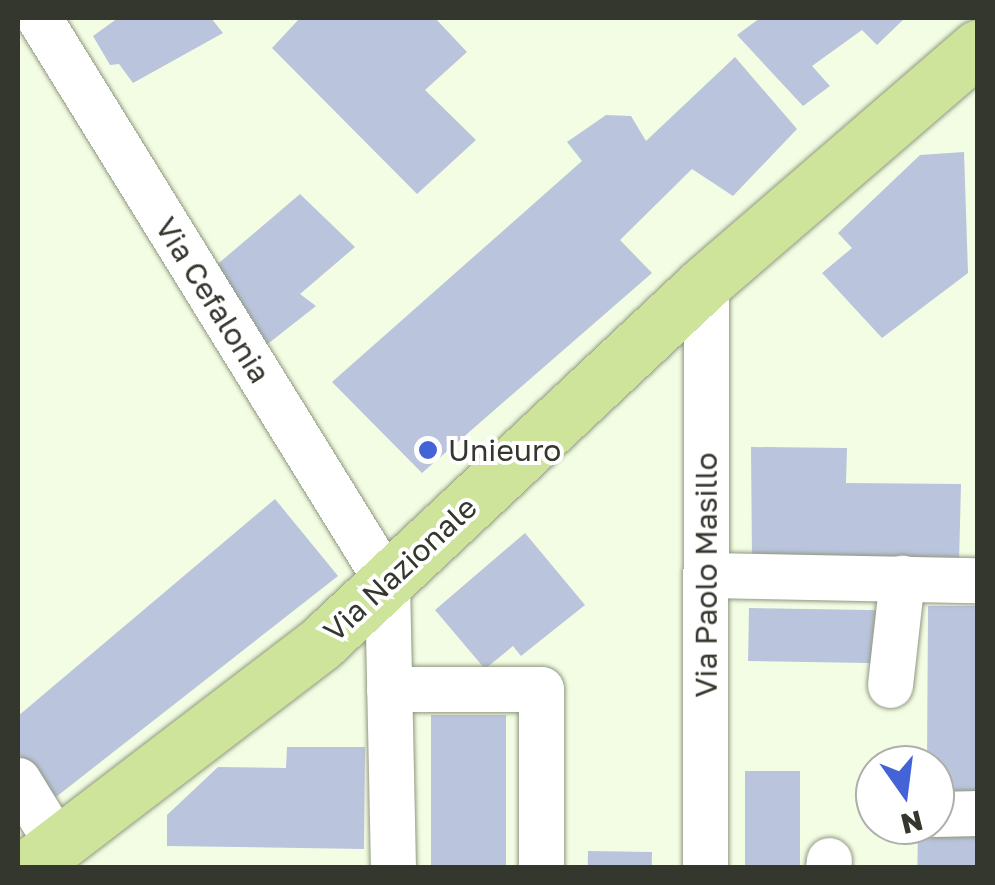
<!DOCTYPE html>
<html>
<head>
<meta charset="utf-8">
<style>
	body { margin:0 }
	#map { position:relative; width:995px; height:885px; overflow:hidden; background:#f3fde3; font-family:"Golos Text",sans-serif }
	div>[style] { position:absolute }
	.building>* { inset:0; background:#bac4dc; transform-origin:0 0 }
	.roads { filter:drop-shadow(0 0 2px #8f9880) drop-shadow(0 0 2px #8f9880) }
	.street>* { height:45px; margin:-22.5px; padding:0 22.5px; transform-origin:22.5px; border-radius:22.5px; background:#fff }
	.primary>* { height:55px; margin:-27.5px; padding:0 27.5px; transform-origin:27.5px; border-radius:27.5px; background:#cde49a }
	.dots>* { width:28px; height:28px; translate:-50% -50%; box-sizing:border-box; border:5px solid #fff; border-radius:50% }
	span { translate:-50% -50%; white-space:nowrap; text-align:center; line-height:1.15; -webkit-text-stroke:8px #fff; paint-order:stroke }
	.street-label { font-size:30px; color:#33372d }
	.poi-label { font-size:30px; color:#33372d }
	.left { translate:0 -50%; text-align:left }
	.frame { position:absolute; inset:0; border:20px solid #33372d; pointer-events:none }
	.north { position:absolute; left:855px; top:745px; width:100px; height:100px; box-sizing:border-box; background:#fff; border:2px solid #adafab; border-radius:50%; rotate:166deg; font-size:28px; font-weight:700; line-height:40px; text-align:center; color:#33372d }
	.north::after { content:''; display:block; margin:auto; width:35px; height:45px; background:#4363d6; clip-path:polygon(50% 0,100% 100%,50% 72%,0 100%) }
</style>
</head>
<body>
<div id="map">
	<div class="building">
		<i style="clip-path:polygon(118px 18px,211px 18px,223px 33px,133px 83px,119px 64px,110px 65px,93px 36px)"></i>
		<i style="clip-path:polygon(300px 18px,435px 18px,467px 52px,425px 90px,476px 140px,417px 194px,272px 48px)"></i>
		<i style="clip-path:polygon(760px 18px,905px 18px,877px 45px,862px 30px,812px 66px,830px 86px,803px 106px,737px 35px)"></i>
		<i style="clip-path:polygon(735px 57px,797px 129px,733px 196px,692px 169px,620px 240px,652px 273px,422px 473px,332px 382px,582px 161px,567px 142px,606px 115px,631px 116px,646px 141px)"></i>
		<i style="clip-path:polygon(964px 152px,968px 273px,882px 338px,822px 273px,852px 248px,838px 233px,920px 155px)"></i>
		<i style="clip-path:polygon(300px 194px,355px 247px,300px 294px,316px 306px,255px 354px,206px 274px)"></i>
		<i style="clip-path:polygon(751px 447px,847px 448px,846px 483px,961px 484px,959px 564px,752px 560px)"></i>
		<i style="clip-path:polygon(275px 499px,338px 576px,56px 797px,18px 754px,18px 716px)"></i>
		<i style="clip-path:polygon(525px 533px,585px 605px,521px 656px,513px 646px,485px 669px,435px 610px)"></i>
		<i style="clip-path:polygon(928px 606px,978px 606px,978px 792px,935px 792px,935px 765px,927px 765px)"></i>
		<i style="left:749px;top:608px;width:134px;height:53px;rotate:1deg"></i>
		<i style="left:506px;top:715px;width:153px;height:75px;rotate:90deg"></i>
		<i style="clip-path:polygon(287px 747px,365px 747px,364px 849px,167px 846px,167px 815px,218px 767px,286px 768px)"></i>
		<i style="left:745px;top:771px;width:55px;height:97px"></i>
		<i style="left:918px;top:830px;width:60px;height:38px;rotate:1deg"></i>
		<i style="left:588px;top:851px;width:64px;height:17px;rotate:1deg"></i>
	</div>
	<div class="roads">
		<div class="street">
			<i style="left:39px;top:18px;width:663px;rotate:58.32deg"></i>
			<i style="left:387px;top:582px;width:286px;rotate:88.8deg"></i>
			<i style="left:706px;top:575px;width:272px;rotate:1.1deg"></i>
			<i style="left:890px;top:685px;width:108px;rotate:-83.6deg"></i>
			<i style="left:389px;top:689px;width:152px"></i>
			<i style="left:541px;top:689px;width:179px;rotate:90deg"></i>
			<i style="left:18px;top:780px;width:79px;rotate:58.5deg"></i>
			<i style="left:935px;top:814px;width:43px;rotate:-1.3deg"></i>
			<i style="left:705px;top:868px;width:586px;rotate:-89.9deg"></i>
			<i style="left:828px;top:868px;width:8px;rotate:-83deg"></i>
		</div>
		<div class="primary">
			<i style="left:27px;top:868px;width:369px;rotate:-37.4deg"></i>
			<i style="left:320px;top:644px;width:529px;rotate:-43.16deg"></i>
			<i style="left:706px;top:282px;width:359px;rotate:-40.8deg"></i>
		</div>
	</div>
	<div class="dots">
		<i style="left:428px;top:450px;background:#4363d6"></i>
	</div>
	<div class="street-label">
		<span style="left:213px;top:300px;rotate:58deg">Via Cefalonia</span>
		<span style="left:400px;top:569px;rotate:-43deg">Via Nazionale</span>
		<span style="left:706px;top:575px;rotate:-90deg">Via Paolo Masillo</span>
	</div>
	<div class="poi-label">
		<span class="left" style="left:448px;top:450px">Unieuro</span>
	</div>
	<div class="frame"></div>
	<div class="north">N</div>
</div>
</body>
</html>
